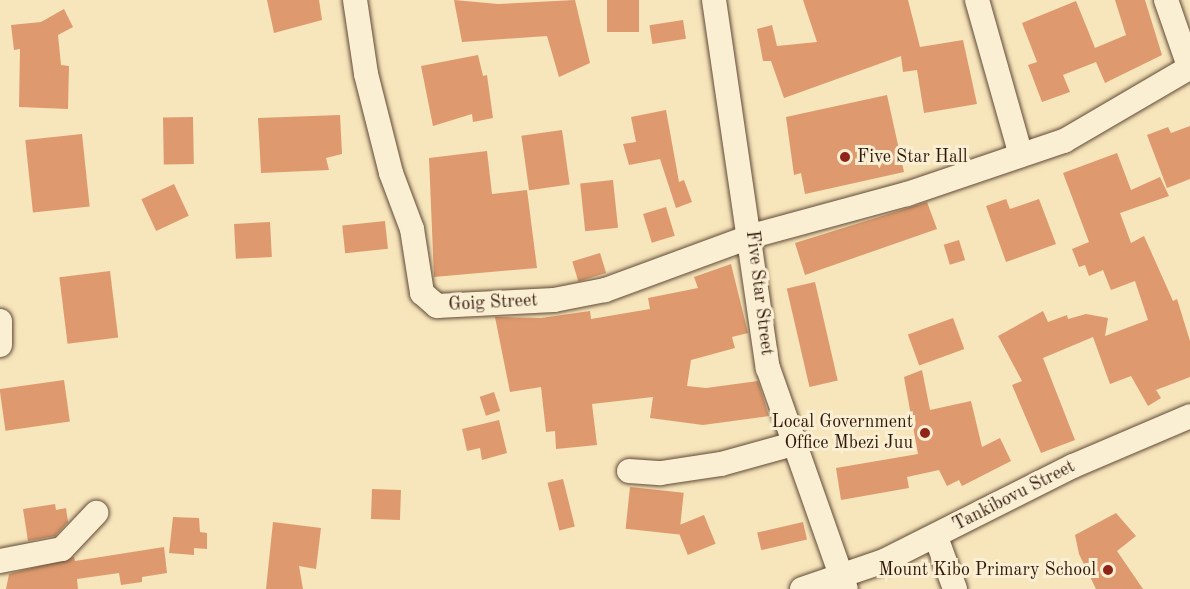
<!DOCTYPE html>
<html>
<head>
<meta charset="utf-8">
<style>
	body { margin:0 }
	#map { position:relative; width:1190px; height:589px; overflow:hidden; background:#f7e5bb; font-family:"Old Standard TT",serif }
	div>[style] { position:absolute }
	.building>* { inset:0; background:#de9a6e; transform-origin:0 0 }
	.roads { filter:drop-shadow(0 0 2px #604a36) drop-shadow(0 0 2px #604a36) }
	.minor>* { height:24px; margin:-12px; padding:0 12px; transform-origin:12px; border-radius:12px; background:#faeed3 }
	.dots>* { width:16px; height:16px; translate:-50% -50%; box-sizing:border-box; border:3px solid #faeed3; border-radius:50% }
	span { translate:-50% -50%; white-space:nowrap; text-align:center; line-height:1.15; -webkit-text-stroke:6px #faeed3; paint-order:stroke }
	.poi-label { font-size:18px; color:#2d160a }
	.left { translate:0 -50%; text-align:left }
	.right { translate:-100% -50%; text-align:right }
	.street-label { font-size:18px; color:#2d160a }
</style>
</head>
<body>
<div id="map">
	<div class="building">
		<i style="clip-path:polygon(267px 0,319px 0,322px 20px,274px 33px)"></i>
		<i style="clip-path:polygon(454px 0,498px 4px,575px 0,590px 63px,559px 77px,547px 36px,462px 42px)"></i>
		<i style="left:607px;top:0;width:32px;height:32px"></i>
		<i style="clip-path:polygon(803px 0,908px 0,920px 47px,963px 40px,977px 104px,924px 113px,917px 70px,903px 72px,901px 56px,784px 98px,771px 61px,763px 61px,757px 29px,772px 25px,777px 46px,817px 42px)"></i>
		<i style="clip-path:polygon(1115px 0,1145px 0,1162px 55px,1105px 83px,1096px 62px,1063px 75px,1070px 92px,1042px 102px,1028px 65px,1037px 62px,1022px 23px,1076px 1px,1095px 48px,1126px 35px)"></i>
		<i style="clip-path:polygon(64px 9px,73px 27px,58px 35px,61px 65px,69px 66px,68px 109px,19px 107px,20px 49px,14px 50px,11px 25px,41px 22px)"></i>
		<i style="left:683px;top:20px;width:19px;height:34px;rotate:81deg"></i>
		<i style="clip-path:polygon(478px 55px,483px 76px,487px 75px,493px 118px,473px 122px,472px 114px,433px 126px,421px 66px)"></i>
		<i style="clip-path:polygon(887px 95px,904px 172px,805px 194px,801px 173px,794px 175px,786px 117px)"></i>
		<i style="clip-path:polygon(666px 110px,679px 182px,684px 180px,692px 202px,676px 208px,660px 159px,629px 165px,623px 144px,636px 142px,631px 117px)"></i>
		<i style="clip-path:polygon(340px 115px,342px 154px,326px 158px,329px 170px,261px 173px,258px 118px)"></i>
		<i style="left:193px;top:117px;width:47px;height:30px;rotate:89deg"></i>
		<i style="clip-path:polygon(1190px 126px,1190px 179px,1167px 188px,1147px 135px,1168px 127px,1171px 133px)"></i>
		<i style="left:562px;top:130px;width:55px;height:41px;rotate:82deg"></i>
		<i style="left:82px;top:134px;width:73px;height:57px;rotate:84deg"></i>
		<i style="clip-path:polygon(487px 151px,492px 194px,527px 190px,537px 268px,434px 277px,429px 158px)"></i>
		<i style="clip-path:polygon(1117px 153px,1131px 190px,1160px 177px,1169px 196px,1120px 213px,1131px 243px,1144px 236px,1173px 301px,1177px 299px,1190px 341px,1190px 377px,1156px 390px,1161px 398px,1148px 406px,1131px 376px,1110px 384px,1093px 337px,1043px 358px,1075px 440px,1041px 453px,1012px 385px,1022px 381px,998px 336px,1043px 311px,1048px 322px,1067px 315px,1068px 319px,1086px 314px,1108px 318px,1105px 336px,1148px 320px,1135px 281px,1111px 290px,1103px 270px,1089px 276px,1085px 265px,1079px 267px,1072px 249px,1089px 242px,1063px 173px)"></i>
		<i style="left:613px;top:180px;width:48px;height:33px;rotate:84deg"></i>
		<i style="left:174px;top:184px;width:35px;height:36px;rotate:65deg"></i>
		<i style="clip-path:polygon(1006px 199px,1010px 209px,1039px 199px,1056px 244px,1006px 262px,986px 206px)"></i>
		<i style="clip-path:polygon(927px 202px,937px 229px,805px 275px,795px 243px)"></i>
		<i style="left:666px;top:207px;width:30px;height:24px;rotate:73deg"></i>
		<i style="left:385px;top:221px;width:28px;height:43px;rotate:84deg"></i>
		<i style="left:270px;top:222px;width:35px;height:36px;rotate:87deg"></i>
		<i style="left:959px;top:240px;width:21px;height:16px;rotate:73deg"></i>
		<i style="left:600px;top:253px;width:21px;height:29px;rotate:73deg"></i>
		<i style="clip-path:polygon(731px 264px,748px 333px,732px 337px,735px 348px,691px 360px,687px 386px,706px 388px,758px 381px,769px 416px,703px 425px,650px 418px,653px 397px,592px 404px,597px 445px,556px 449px,555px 431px,546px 432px,541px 387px,510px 392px,495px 317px,541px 318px,590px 311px,591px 319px,650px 309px,648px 298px,698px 288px,694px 277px)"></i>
		<i style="left:110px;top:271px;width:67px;height:51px;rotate:83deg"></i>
		<i style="left:815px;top:282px;width:101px;height:29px;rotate:77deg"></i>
		<i style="left:953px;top:318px;width:33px;height:48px;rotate:70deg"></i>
		<i style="clip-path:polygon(922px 370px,930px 410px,971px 401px,982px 447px,1000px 438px,1011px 461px,962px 486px,959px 480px,947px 486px,939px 470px,907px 477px,909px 488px,841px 500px,836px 468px,918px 454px,904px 377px)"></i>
		<i style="left:64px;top:380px;width:42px;height:65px;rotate:82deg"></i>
		<i style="left:494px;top:392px;width:20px;height:15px;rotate:72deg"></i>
		<i style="clip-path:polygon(499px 420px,507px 453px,482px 460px,480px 448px,467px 451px,462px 429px)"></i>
		<i style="left:563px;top:479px;width:49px;height:16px;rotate:76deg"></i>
		<i style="left:630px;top:487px;width:54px;height:42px;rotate:6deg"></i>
		<i style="left:372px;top:489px;width:29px;height:30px;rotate:2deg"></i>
		<i style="clip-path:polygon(55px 504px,56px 510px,66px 508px,68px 522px,55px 536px,28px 541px,23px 509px)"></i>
		<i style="clip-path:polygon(1116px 513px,1136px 536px,1117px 551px,1143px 589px,1096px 589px,1079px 554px,1075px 535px)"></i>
		<i style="left:704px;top:515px;width:31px;height:30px;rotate:68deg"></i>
		<i style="clip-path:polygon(173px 517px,199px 518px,200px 532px,207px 533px,207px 549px,194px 548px,194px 555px,169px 553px)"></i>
		<i style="clip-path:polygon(273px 522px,321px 528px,316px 569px,299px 566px,303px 589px,266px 589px)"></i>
		<i style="left:803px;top:522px;width:18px;height:47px;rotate:77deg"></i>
		<i style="clip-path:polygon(164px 547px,167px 573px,142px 577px,142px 582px,121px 585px,119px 573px,77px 579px,78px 589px,6px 589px,9px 574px,74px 557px,75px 561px)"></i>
	</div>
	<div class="roads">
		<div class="minor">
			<i style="left:355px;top:0;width:75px;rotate:81.5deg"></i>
			<i style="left:366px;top:74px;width:102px;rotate:75.8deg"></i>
			<i style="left:391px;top:173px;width:60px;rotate:69.4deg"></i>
			<i style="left:412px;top:229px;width:65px;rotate:81.1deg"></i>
			<i style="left:422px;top:293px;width:20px;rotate:41deg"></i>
			<i style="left:437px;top:306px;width:117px;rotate:-2.9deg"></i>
			<i style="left:554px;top:300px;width:52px;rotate:-11.1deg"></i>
			<i style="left:605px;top:290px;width:157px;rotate:-20.2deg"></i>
			<i style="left:752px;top:236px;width:161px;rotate:-15.2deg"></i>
			<i style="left:907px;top:194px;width:166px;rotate:-18.7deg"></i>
			<i style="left:1064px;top:141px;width:145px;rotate:-30.3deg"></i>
			<i style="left:714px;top:0;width:372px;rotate:81.7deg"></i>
			<i style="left:768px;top:368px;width:234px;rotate:70.6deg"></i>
			<i style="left:977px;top:0;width:161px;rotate:74.2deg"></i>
			<i style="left:1166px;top:0;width:73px;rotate:70.8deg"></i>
			<i style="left:0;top:321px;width:24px;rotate:90deg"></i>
			<i style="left:629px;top:471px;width:32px;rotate:4deg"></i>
			<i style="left:661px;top:473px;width:61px;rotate:-8.5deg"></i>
			<i style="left:721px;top:464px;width:75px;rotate:-15.5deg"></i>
			<i style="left:936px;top:537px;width:55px;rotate:69.9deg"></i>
			<i style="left:0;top:561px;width:63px;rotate:-11deg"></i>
			<i style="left:62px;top:549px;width:50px;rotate:-46.6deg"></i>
			<i style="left:802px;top:589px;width:87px;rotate:-18.9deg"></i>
			<i style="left:884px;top:561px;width:212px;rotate:-26.7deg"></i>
			<i style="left:1073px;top:466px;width:127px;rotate:-23.1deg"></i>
		</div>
	</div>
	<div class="dots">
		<i style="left:845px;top:157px;background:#8f2418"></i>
		<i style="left:925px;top:433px;background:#8f2418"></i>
		<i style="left:1108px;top:570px;background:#8f2418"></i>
	</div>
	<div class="poi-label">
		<span class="left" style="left:857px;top:157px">Five Star Hall</span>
		<span class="right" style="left:913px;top:433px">Local Government<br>Office Mbezi Juu</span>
		<span class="right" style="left:1096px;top:570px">Mount Kibo Primary School</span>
	</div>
	<div class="street-label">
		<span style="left:759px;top:293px;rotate:83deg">Five Star Street</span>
		<span style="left:493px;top:303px;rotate:-3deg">Goig Street</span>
		<span style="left:1014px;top:496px;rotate:-27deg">Tankibovu Street</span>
	</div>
</div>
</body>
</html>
